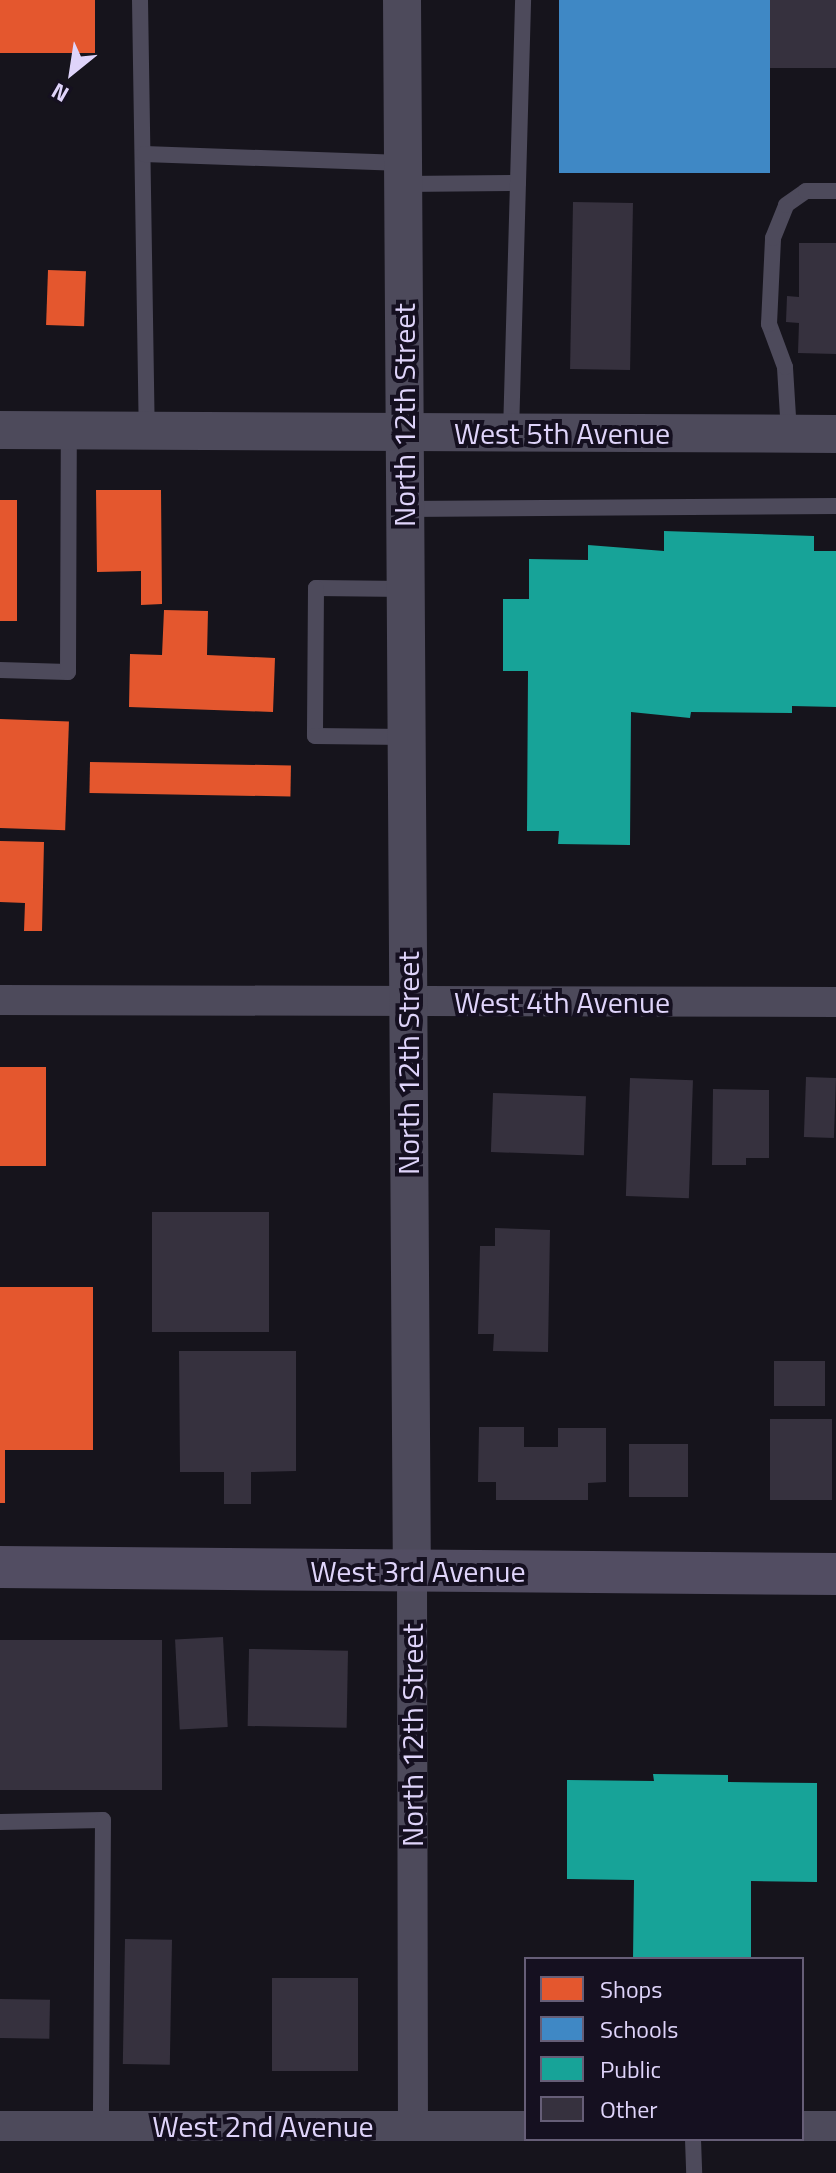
<!DOCTYPE html>
<html>
<head>
<meta charset="utf-8">
<style>
	body { margin:0 }
	#map { position:relative; width:836px; height:2173px; overflow:hidden; background:#16141c; font-family:"Titillium Web",sans-serif }
	div>[style] { position:absolute }
	.shops>* { inset:0; background:#e4572e; transform-origin:0 0 }
	.schools>* { inset:0; background:#3f88c5; transform-origin:0 0 }
	.public>* { inset:0; background:#17a398 }
	.building>* { inset:0; background:#36313e; transform-origin:0 0 }
	.service>* { height:16px; margin:-8px; padding:0 8px; transform-origin:8px; border-radius:8px; background:#4d4a5b }
	.minor>* { height:30px; margin:-15px; padding:0 15px; transform-origin:15px; border-radius:15px; background:#4d4a5b }
	.tertiary>* { height:38px; margin:-19px; padding:0 19px; transform-origin:19px; border-radius:19px; background:#4d4a5b }
	.secondary>* { height:42px; margin:-21px; padding:0 21px; transform-origin:21px; border-radius:21px; background:#524d62 }
	span { translate:-50% -50%; white-space:nowrap; text-align:center; line-height:1.15; -webkit-text-stroke:8px #151020; paint-order:stroke }
	.street-label { font-size:30px; color:#dfd4fa }
	.legend { position:absolute; left:524px; top:1957px; width:280px; height:184px; box-sizing:border-box; background:#151020; border:2px solid #665e77; margin:0; padding:10px 14px; list-style:none; font-size:24px; color:#dfd4fa }
	.legend li { display:flex; align-items:center; gap:16px; height:40px }
	.legend b { width:40px; border:2px solid #665e77 }
	.north { position:absolute; left:32px; top:32px; width:80px; height:80px; -webkit-text-stroke:6px #151020; paint-order:stroke; rotate:210deg; font-size:22px; font-weight:700; line-height:32px; text-align:center; color:#dfd4fa }
	.north::after { content:''; display:block; margin:auto; width:28px; height:36px; background:#dfd4fa; clip-path:polygon(50% 0,100% 100%,50% 72%,0 100%) }
</style>
</head>
<body>
<div id="map">
	<div class="shops">
		<i style="left:0;top:0;width:95px;height:53px"></i>
		<i style="left:48px;top:270px;width:38px;height:55px;rotate:2deg"></i>
		<i style="clip-path:polygon(96px 490px,161px 490px,162px 604px,141px 605px,141px 571px,97px 572px)"></i>
		<i style="left:0;top:500px;width:17px;height:121px"></i>
		<i style="clip-path:polygon(164px 610px,208px 611px,207px 655px,275px 658px,273px 712px,129px 707px,130px 654px,162px 655px)"></i>
		<i style="left:0;top:719px;width:69px;height:109px;rotate:2deg"></i>
		<i style="left:90px;top:762px;width:201px;height:31px;rotate:1deg"></i>
		<i style="clip-path:polygon(0 841px,44px 842px,42px 931px,24px 931px,25px 903px,0 902px)"></i>
		<i style="left:0;top:1067px;width:46px;height:99px"></i>
		<i style="clip-path:polygon(0 1287px,93px 1287px,93px 1450px,5px 1450px,5px 1503px,0 1503px)"></i>
	</div>
	<div class="schools">
		<i style="left:559px;top:0;width:211px;height:173px"></i>
	</div>
	<div class="public">
		<i style="clip-path:polygon(664px 531px,814px 536px,814px 551px,836px 551px,836px 707px,792px 706px,792px 713px,691px 712px,690px 718px,631px 712px,630px 845px,558px 844px,559px 831px,527px 831px,528px 671px,503px 671px,503px 599px,529px 599px,529px 559px,588px 560px,588px 545px,664px 551px)"></i>
		<i style="clip-path:polygon(653px 1774px,728px 1775px,728px 1782px,817px 1783px,817px 1882px,751px 1881px,751px 1959px,633px 1959px,634px 1880px,567px 1879px,567px 1780px,654px 1781px)"></i>
	</div>
	<div class="building">
		<i style="left:770px;top:0;width:66px;height:68px"></i>
		<i style="left:573px;top:202px;width:60px;height:167px;rotate:1deg"></i>
		<i style="clip-path:polygon(799px 243px,836px 243px,836px 354px,798px 353px,799px 323px,786px 322px,787px 296px,799px 297px)"></i>
		<i style="left:806px;top:1077px;width:30px;height:60px;rotate:2deg"></i>
		<i style="left:630px;top:1078px;width:63px;height:118px;rotate:2deg"></i>
		<i style="clip-path:polygon(713px 1089px,769px 1090px,769px 1158px,746px 1158px,746px 1165px,712px 1165px)"></i>
		<i style="left:493px;top:1093px;width:93px;height:59px;rotate:2deg"></i>
		<i style="left:152px;top:1212px;width:117px;height:120px"></i>
		<i style="clip-path:polygon(495px 1228px,550px 1230px,548px 1352px,493px 1351px,494px 1334px,478px 1334px,480px 1246px,495px 1246px)"></i>
		<i style="clip-path:polygon(179px 1351px,296px 1351px,296px 1471px,251px 1472px,251px 1504px,224px 1504px,224px 1472px,180px 1472px)"></i>
		<i style="left:774px;top:1361px;width:51px;height:45px"></i>
		<i style="left:770px;top:1419px;width:62px;height:81px"></i>
		<i style="clip-path:polygon(479px 1427px,524px 1427px,524px 1447px,558px 1447px,558px 1428px,606px 1428px,606px 1482px,588px 1483px,588px 1500px,496px 1500px,496px 1482px,478px 1482px)"></i>
		<i style="left:629px;top:1444px;width:59px;height:53px"></i>
		<i style="left:223px;top:1637px;width:90px;height:48px;rotate:87deg"></i>
		<i style="left:0;top:1640px;width:162px;height:150px"></i>
		<i style="left:249px;top:1649px;width:99px;height:77px;rotate:1deg"></i>
		<i style="left:125px;top:1939px;width:47px;height:125px;rotate:1deg"></i>
		<i style="left:272px;top:1978px;width:86px;height:93px"></i>
		<i style="left:0;top:1999px;width:50px;height:39px;rotate:1deg"></i>
	</div>
	<div class="service">
		<i style="left:140px;top:0;width:431px;rotate:89.1deg"></i>
		<i style="left:144px;top:154px;width:259px;rotate:2deg"></i>
		<i style="left:403px;top:184px;width:115px;rotate:-0.5deg"></i>
		<i style="left:511px;top:433px;width:433px;rotate:-88.4deg"></i>
		<i style="left:789px;top:433px;width:66px;rotate:-93.5deg"></i>
		<i style="left:785px;top:367px;width:46px;rotate:-110.4deg"></i>
		<i style="left:769px;top:324px;width:86px;rotate:-87.3deg"></i>
		<i style="left:773px;top:238px;width:35px;rotate:-68deg"></i>
		<i style="left:786px;top:205px;width:24px;rotate:-35deg"></i>
		<i style="left:806px;top:191px;width:30px"></i>
		<i style="left:406px;top:509px;width:430px;rotate:-0.4deg"></i>
		<i style="left:405px;top:589px;width:89px;rotate:-179.4deg"></i>
		<i style="left:316px;top:588px;width:148px;rotate:90.4deg"></i>
		<i style="left:315px;top:736px;width:90px;rotate:0.6deg"></i>
		<i style="left:0;top:670px;width:68px;rotate:1.7deg"></i>
		<i style="left:68px;top:672px;width:241px;rotate:-89.8deg"></i>
		<i style="left:0;top:1822px;width:103px;rotate:-1.1deg"></i>
		<i style="left:103px;top:1820px;width:306px;rotate:90.4deg"></i>
		<i style="left:693px;top:2139px;width:34px;rotate:88deg"></i>
	</div>
	<div class="minor">
		<i style="left:0;top:1000px;width:836px;rotate:0.14deg"></i>
		<i style="left:412px;top:1571px;width:555px;rotate:89.9deg"></i>
		<i style="left:0;top:2126px;width:526px"></i>
		<i style="left:802px;top:2126px;width:34px"></i>
	</div>
	<div class="tertiary">
		<i style="left:402px;top:0;width:1571px;rotate:89.64deg"></i>
		<i style="left:0;top:430px;width:836px;rotate:0.27deg"></i>
	</div>
	<div class="secondary">
		<i style="left:0;top:1567px;width:836px;rotate:0.48deg"></i>
	</div>
	<div class="street-label">
		<span style="left:404px;top:415px;rotate:-90deg">North 12th Street</span>
		<span style="left:562px;top:433px">West 5th Avenue</span>
		<span style="left:562px;top:1002px">West 4th Avenue</span>
		<span style="left:408px;top:1063px;rotate:-90deg">North 12th Street</span>
		<span style="left:418px;top:1571px">West 3rd Avenue</span>
		<span style="left:412px;top:1735px;rotate:-90deg">North 12th Street</span>
		<span style="left:263px;top:2126px">West 2nd Avenue</span>
	</div>
	<ul class="legend">
	<li><b style="height:22px;background:#e4572e"></b>Shops</li>
	<li><b style="height:22px;background:#3f88c5"></b>Schools</li>
	<li><b style="height:22px;background:#17a398"></b>Public</li>
	<li><b style="height:22px;background:#36313e"></b>Other</li>
	</ul>
	<div class="north">N</div>
</div>
</body>
</html>
